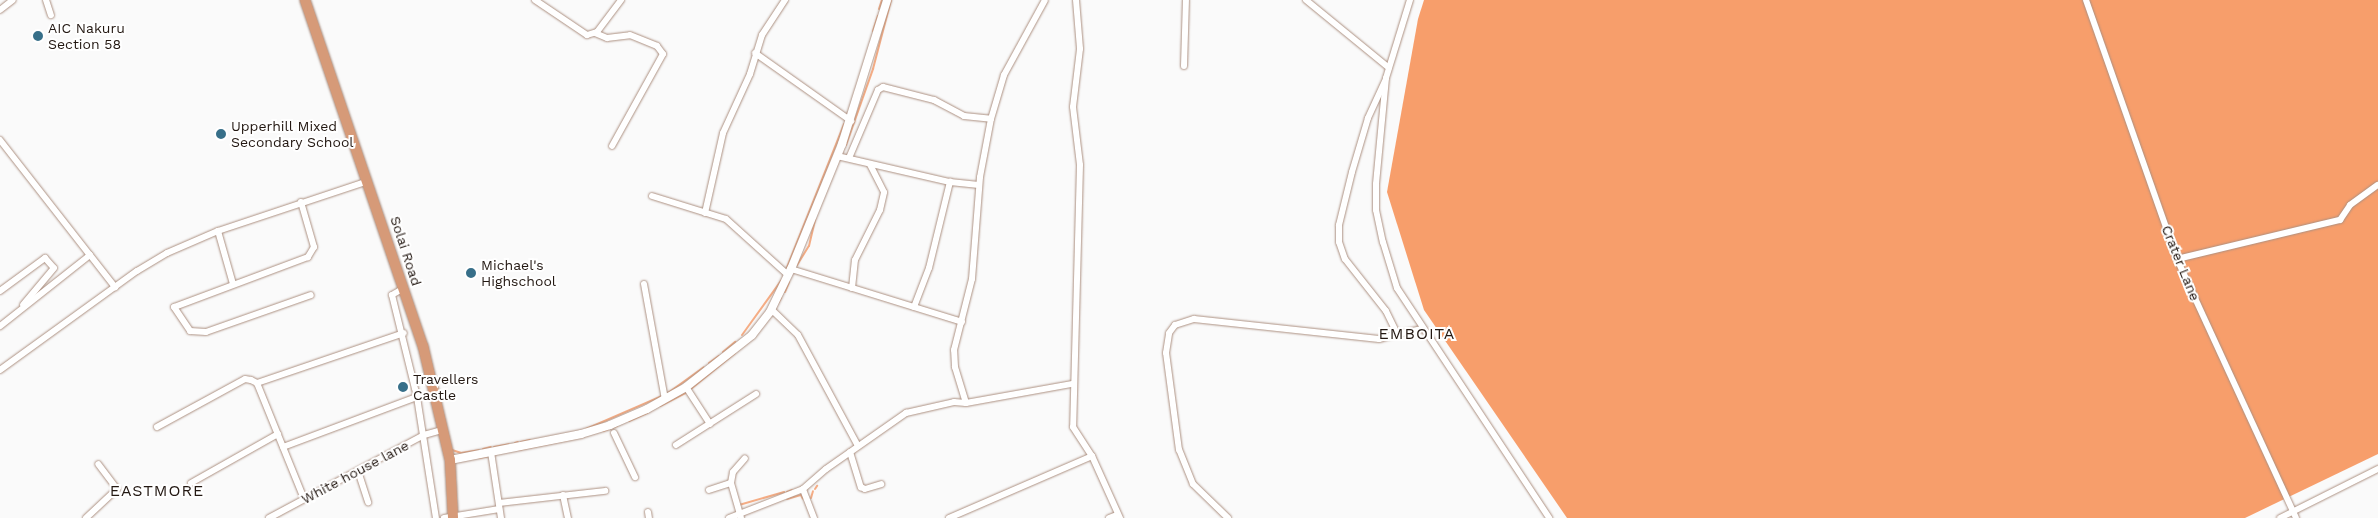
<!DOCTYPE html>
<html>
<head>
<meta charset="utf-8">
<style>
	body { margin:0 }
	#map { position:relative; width:2378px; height:518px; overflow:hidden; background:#fafafa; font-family:"Work Sans",sans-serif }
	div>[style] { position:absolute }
	.forest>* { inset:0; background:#f79e6b }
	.stream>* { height:2px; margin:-1px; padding:0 1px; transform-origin:1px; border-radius:1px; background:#f5ad85 }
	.roads { filter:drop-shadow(0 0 1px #ac9081) drop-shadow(0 0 1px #ac9081) }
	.minor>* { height:6px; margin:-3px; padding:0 3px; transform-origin:3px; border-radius:3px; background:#fff }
	.tertiary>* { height:8px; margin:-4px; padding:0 4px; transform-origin:4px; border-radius:4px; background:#fff }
	.trunk>* { height:10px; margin:-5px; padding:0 5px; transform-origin:5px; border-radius:5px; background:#d69a78 }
	.dots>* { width:14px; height:14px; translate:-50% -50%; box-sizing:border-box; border:2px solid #fff; border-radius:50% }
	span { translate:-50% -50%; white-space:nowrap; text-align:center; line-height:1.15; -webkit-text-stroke:4px #fff; paint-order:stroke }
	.poi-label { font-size:14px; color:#231812 }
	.left { translate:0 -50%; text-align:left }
	.street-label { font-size:14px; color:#231812 }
	.quarter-label { font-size:16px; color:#231812; letter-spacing:1px }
</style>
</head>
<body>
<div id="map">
	<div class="forest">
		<i style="clip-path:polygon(1424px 0,2378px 0,2378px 454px,2245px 518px,1567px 518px,1424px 310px,1387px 192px,1418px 19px)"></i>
	</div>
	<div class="stream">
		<i style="left:879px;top:9px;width:9px;rotate:-72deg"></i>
		<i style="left:873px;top:31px;width:16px;rotate:-72deg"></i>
		<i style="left:846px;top:145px;width:81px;rotate:-70.4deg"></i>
		<i style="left:873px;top:69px;width:71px;rotate:-75.4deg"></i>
		<i style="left:797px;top:265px;width:22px;rotate:-58deg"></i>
		<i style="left:809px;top:246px;width:28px;rotate:-77deg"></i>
		<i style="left:786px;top:270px;width:157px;rotate:-68.3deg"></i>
		<i style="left:785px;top:292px;width:11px;rotate:-68deg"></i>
		<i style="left:778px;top:303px;width:6px;rotate:-59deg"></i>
		<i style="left:742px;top:335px;width:67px;rotate:-54.2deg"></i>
		<i style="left:723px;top:352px;width:16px;rotate:-40deg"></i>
		<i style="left:709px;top:363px;width:12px;rotate:-35deg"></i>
		<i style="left:692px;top:388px;width:55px;rotate:-39.1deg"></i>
		<i style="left:668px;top:393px;width:44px;rotate:-35.8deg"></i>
		<i style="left:660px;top:406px;width:30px;rotate:-27deg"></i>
		<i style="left:629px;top:421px;width:20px;rotate:-24deg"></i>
		<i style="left:586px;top:429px;width:83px;rotate:-23.5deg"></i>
		<i style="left:603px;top:431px;width:15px;rotate:-20deg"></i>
		<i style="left:521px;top:442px;width:9px;rotate:-13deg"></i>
		<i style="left:515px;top:443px;width:3px;rotate:-18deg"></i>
		<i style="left:494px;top:447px;width:15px;rotate:-11deg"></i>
		<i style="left:483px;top:449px;width:8px;rotate:-14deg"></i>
		<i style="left:452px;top:450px;width:9px;rotate:18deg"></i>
		<i style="left:461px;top:453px;width:18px;rotate:-9deg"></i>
		<i style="left:518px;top:450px;width:65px;rotate:-11.5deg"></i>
		<i style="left:479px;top:458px;width:10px;rotate:-11deg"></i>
		<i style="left:815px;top:489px;width:4px;rotate:-56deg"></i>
		<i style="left:787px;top:492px;width:5px;rotate:-22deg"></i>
		<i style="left:811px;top:498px;width:7px;rotate:-74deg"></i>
		<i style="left:787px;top:499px;width:15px;rotate:-16deg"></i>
		<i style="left:801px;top:495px;width:4px;rotate:63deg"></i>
		<i style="left:739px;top:505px;width:47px;rotate:-16.1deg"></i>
	</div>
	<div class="roads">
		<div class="minor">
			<i style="left:46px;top:0;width:16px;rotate:72deg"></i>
			<i style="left:535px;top:0;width:63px;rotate:33.9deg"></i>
			<i style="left:587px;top:35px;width:10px;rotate:-17deg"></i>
			<i style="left:597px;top:32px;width:40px;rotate:-53deg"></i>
			<i style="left:1076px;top:0;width:49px;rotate:85.3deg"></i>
			<i style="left:1080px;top:49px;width:58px;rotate:96.9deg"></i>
			<i style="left:1073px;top:107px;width:58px;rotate:83.1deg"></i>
			<i style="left:1080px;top:165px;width:262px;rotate:91.5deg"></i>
			<i style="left:1073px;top:427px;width:35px;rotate:57deg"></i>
			<i style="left:1092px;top:456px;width:68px;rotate:65.7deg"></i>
			<i style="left:1306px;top:0;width:107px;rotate:39.3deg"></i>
			<i style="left:1410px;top:0;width:82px;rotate:107.1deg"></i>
			<i style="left:1386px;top:78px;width:106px;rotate:95.4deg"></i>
			<i style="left:1376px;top:184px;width:26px;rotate:90deg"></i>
			<i style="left:1376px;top:210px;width:33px;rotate:78deg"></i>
			<i style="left:1383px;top:242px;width:48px;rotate:73.1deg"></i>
			<i style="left:1397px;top:288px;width:276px;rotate:56.5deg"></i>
			<i style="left:2086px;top:0;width:275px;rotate:70.6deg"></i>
			<i style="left:2177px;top:259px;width:285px;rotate:65.3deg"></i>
			<i style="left:0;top:10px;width:16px;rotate:-38deg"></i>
			<i style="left:595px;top:33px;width:13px;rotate:23deg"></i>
			<i style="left:607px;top:38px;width:23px;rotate:-7deg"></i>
			<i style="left:630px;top:35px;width:29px;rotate:22deg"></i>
			<i style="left:657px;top:46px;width:10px;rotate:53deg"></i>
			<i style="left:663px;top:54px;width:105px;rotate:119deg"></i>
			<i style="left:755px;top:53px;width:118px;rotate:35.3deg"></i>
			<i style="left:1184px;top:66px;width:66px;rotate:-88.3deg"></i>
			<i style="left:1385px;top:81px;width:41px;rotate:114.7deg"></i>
			<i style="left:1368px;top:118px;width:56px;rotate:106.5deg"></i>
			<i style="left:1352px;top:172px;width:55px;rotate:103.8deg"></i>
			<i style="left:1339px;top:225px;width:17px;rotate:90deg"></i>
			<i style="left:1339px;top:242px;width:18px;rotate:71deg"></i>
			<i style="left:1345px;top:259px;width:66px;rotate:51.7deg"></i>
			<i style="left:1386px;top:311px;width:25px;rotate:64deg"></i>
			<i style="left:1397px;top:334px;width:26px;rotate:-11deg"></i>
			<i style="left:0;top:140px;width:146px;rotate:52deg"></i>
			<i style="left:90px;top:255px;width:115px;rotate:141.7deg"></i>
			<i style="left:837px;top:156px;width:116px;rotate:13deg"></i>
			<i style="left:950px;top:182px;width:29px;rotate:6deg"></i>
			<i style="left:849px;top:158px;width:74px;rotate:-66.9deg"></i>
			<i style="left:878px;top:90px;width:6px;rotate:-31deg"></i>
			<i style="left:883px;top:87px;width:53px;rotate:14.3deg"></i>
			<i style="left:934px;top:100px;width:34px;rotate:28deg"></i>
			<i style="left:964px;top:116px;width:27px;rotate:6deg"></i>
			<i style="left:652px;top:196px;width:77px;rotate:17.3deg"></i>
			<i style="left:726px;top:219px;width:84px;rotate:42.1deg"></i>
			<i style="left:301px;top:202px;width:47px;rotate:73.9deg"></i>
			<i style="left:314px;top:247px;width:12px;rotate:121deg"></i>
			<i style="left:308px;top:257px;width:143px;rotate:159.5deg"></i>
			<i style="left:174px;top:307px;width:29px;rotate:56deg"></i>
			<i style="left:190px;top:331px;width:16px;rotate:4deg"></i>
			<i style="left:206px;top:332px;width:111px;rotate:-19.4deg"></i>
			<i style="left:705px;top:213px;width:82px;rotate:-77.3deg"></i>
			<i style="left:723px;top:133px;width:65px;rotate:-65.4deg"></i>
			<i style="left:750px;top:74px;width:41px;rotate:-72.9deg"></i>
			<i style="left:762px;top:35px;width:42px;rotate:-56.7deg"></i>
			<i style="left:218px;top:231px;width:55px;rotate:74.2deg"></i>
			<i style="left:90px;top:255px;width:41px;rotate:52deg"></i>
			<i style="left:2177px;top:259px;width:168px;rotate:-13.5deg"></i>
			<i style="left:2340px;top:220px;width:18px;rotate:-56deg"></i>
			<i style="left:2350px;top:205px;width:34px;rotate:-36deg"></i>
			<i style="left:791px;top:269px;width:179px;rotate:17.2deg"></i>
			<i style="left:644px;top:284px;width:117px;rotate:79.7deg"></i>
			<i style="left:404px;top:288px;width:14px;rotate:150deg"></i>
			<i style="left:392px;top:295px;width:105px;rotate:76.2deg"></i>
			<i style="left:417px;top:397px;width:122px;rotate:81.1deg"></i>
			<i style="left:852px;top:288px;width:28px;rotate:-84deg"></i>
			<i style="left:855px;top:260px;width:56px;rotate:-63.4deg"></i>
			<i style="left:880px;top:210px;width:18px;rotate:-77deg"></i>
			<i style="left:884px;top:192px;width:31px;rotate:-117deg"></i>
			<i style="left:0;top:291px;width:56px;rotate:-36.3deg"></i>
			<i style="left:45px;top:258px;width:13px;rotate:48deg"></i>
			<i style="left:54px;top:268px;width:48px;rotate:130deg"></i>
			<i style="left:914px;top:307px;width:42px;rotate:-69deg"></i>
			<i style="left:929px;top:268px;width:89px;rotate:-76.3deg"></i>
			<i style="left:771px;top:309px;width:37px;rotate:44deg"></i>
			<i style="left:798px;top:335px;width:126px;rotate:61.6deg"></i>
			<i style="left:0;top:370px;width:169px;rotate:-35.9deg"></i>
			<i style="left:137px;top:271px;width:35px;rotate:-31deg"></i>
			<i style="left:167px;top:253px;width:56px;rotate:-23.3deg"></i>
			<i style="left:218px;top:231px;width:158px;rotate:-18.4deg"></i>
			<i style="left:257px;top:383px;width:155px;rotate:-18.8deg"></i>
			<i style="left:686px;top:387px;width:44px;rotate:57deg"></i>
			<i style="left:966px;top:403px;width:108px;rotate:-10.2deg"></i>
			<i style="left:157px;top:427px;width:100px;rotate:-28.6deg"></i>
			<i style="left:245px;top:379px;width:6px;rotate:9deg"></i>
			<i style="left:251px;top:380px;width:7px;rotate:27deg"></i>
			<i style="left:257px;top:383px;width:125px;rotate:67.9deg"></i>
			<i style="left:614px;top:433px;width:49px;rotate:64.5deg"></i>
			<i style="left:676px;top:445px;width:95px;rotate:-32.5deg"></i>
			<i style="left:283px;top:447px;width:143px;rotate:-20.5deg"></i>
			<i style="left:491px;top:452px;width:67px;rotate:81.4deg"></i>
			<i style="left:850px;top:452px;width:37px;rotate:73deg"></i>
			<i style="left:861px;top:487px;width:4px;rotate:27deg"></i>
			<i style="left:865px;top:489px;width:17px;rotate:-17deg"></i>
			<i style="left:358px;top:471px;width:33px;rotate:72deg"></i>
			<i style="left:191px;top:483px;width:100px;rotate:-29.4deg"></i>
			<i style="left:731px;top:483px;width:11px;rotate:-80deg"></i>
			<i style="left:733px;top:472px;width:18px;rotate:-49deg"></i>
			<i style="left:709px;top:490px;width:23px;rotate:-18deg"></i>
			<i style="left:731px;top:483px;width:36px;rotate:74deg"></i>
			<i style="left:563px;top:495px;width:24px;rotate:78deg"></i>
			<i style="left:499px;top:503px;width:107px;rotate:-6.5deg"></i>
			<i style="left:648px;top:512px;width:6px;rotate:81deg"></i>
			<i style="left:86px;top:518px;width:42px;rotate:-43.1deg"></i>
			<i style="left:117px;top:489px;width:31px;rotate:-127deg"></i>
			<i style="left:269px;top:518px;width:176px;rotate:-28.2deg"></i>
			<i style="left:424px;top:435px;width:19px;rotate:-16deg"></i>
			<i style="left:444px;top:518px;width:56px;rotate:-9.3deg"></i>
			<i style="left:729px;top:518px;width:79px;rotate:-21.4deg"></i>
			<i style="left:814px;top:518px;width:31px;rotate:-111deg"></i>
			<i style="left:803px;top:489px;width:30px;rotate:-41deg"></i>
			<i style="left:826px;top:469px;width:98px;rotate:-35deg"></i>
			<i style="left:906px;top:413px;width:49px;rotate:-12.9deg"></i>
			<i style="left:954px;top:402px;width:12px;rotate:5deg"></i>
			<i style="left:966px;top:403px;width:38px;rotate:-107deg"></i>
			<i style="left:955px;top:367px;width:17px;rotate:-93deg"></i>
			<i style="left:954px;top:350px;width:73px;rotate:-75.8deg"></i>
			<i style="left:972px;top:279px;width:102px;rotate:-85.5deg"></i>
			<i style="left:980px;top:177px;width:59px;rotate:-79.3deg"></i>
			<i style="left:991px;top:119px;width:46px;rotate:-73.5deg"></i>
			<i style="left:1004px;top:75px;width:85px;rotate:-61.3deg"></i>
			<i style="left:949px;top:518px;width:156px;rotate:-23.4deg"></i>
			<i style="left:1109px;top:518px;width:9px;rotate:-21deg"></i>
			<i style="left:1228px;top:518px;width:49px;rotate:-135.8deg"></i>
			<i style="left:1193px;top:484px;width:37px;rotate:-112deg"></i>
			<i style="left:1179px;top:450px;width:98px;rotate:-97.6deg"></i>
			<i style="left:1166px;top:353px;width:20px;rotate:-81deg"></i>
			<i style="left:1169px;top:333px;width:10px;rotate:-53deg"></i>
			<i style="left:1175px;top:325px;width:20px;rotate:-18deg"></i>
			<i style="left:1194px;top:319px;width:186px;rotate:6.2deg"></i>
			<i style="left:1379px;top:339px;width:19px;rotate:-16deg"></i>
			<i style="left:2280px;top:518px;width:110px;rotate:-26.6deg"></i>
		</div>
		<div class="tertiary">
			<i style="left:450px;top:460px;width:134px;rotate:-11.2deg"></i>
			<i style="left:581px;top:434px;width:30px;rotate:-17deg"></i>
			<i style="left:610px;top:425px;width:40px;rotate:-23.4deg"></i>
			<i style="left:647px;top:409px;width:45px;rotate:-29.4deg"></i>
			<i style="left:686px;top:387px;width:84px;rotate:-38.2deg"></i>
			<i style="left:752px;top:335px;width:29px;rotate:-52deg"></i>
			<i style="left:770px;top:312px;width:48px;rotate:-64deg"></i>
			<i style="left:791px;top:269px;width:135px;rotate:-67.8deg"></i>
			<i style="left:842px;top:144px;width:151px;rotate:-72.6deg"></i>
		</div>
		<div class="trunk">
			<i style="left:305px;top:0;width:366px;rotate:71.2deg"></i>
			<i style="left:423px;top:346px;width:117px;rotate:76.7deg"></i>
			<i style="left:450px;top:460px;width:58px;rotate:87deg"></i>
		</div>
	</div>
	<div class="dots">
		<i style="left:38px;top:36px;background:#376f89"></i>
		<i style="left:221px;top:134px;background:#376f89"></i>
		<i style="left:471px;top:273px;background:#376f89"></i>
		<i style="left:403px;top:387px;background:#376f89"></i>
	</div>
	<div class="poi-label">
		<span class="left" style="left:48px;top:36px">AIC Nakuru<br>Section 58</span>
		<span class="left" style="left:231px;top:134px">Upperhill Mixed<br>Secondary School</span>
		<span class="left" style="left:481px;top:273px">Michael's<br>Highschool</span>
		<span class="left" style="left:413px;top:387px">Travellers<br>Castle</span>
	</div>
	<div class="street-label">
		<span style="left:406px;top:251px;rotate:72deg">Solai Road</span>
		<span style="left:2181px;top:263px;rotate:68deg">Crater Lane</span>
		<span style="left:355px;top:472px;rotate:-28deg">White house lane</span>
	</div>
	<div class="quarter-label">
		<span style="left:1417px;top:334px">EMBOITA</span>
		<span style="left:157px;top:491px">EASTMORE</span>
	</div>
</div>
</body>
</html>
